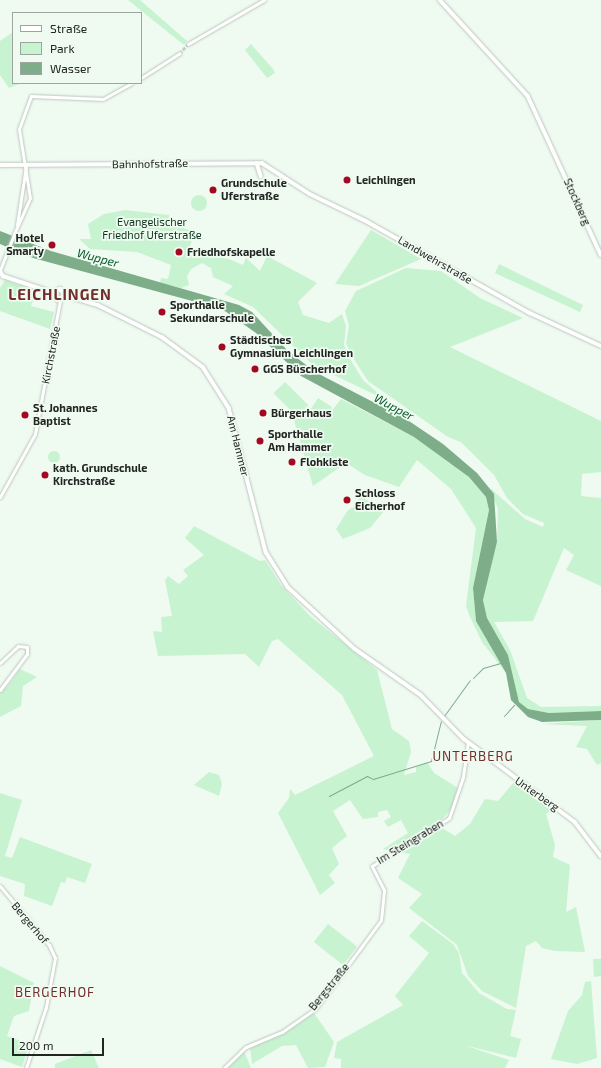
<!DOCTYPE html>
<html>
<head>
<meta charset="utf-8">
<style>
	body { margin:0 }
	#map { position:relative; width:601px; height:1068px; overflow:hidden; background:#effaf1; font-family:"Exo 2",sans-serif }
	div>[style] { position:absolute }
	.green>* { inset:0; background:#c7f3d0; transform-origin:0 0 }
	.round { border-radius:50% }
	.water>* { inset:0; background:#7dad89 }
	.stream>* { height:1px; margin:-0.5px; padding:0 0.5px; transform-origin:0.5px; border-radius:0.5px; background:#7dad89 }
	.tertiary-tunnel>* { height:3px; margin-top:-1.5px; transform-origin:0; background:repeating-linear-gradient(90deg,#c6cfc8 0 3px,transparent 0 4.5px) }
	.roads { filter:drop-shadow(0 0 1px #bcc7be) drop-shadow(0 0 1px #bcc7be) }
	.tertiary>* { height:3px; margin:-1.5px; padding:0 1.5px; transform-origin:1.5px; border-radius:1.5px; background:#fff }
	.secondary>* { height:3.5px; margin:-1.75px; padding:0 1.75px; transform-origin:1.75px; border-radius:1.75px; background:#fff }
	.dots>* { width:11px; height:11px; translate:-50% -50%; box-sizing:border-box; border:2px solid #effaf1; border-radius:50% }
	span { translate:-50% -50%; white-space:nowrap; text-align:center; line-height:1.15; -webkit-text-stroke:3.5px #effaf1; paint-order:stroke }
	.street-label { font-size:11px; color:#222522 }
	.poi-label { font-size:11px; color:#222522; font-weight:700 }
	.left { translate:0 -50%; text-align:left }
	.right { translate:-100% -50%; text-align:right }
	.park-label { font-size:11px; color:#0c3219 }
	.water-label { font-size:12px; color:#07582a; font-style:italic }
	.quarter-label { font-size:13px; color:#732d2c; letter-spacing:1px }
	.district-label { font-size:15px; color:#732d2c; font-weight:700; letter-spacing:1px }
	.legend { position:absolute; left:12px; top:12px; width:130px; height:72px; box-sizing:border-box; background:#effaf1; border:1px solid #9da59e; margin:0; padding:5px 7px; list-style:none; font-size:12px; color:#222522 }
	.legend li { display:flex; align-items:center; gap:8px; height:20px }
	.legend b { width:20px; border:1px solid #9da59e }
	.scale { position:absolute; left:12px; top:1038px; width:92px; height:18px; box-sizing:border-box; border:2px solid #222522; border-top:0; padding-left:5px; font-size:12px; line-height:14px; white-space:nowrap; color:#222522; -webkit-text-stroke:3px #effaf1; paint-order:stroke }
</style>
</head>
<body>
<div id="map">
	<div class="green">
		<i style="clip-path:polygon(128px 0,140px 0,187px 41px,184px 45px)"></i>
		<i style="clip-path:polygon(13px 32px,13px 83px,22px 83px,9px 88px,0 75px,0 41px)"></i>
		<i style="clip-path:polygon(251px 44px,273px 69px,275px 73px,267px 78px,245px 50px)"></i>
		<i class="round" style="left:191px;top:195px;width:16px;height:16px"></i>
		<i style="clip-path:polygon(125px 210px,169px 215px,169px 223px,194px 232px,188px 254px,193px 256px,195px 253px,229px 259px,243px 265px,246px 258px,260px 271px,267px 256px,317px 283px,298px 302px,303px 315px,329px 323px,342px 314px,346px 326px,344px 345px,350px 359px,363px 380px,386px 400px,313px 365px,253px 307px,224px 294px,233px 286px,213px 277px,211px 268px,202px 263px,191px 269px,187px 276px,189px 285px,181px 288px,160px 283px,161px 278px,168px 279px,171px 265px,137px 252px,90px 249px,79px 239px,91px 239px,88px 224px,104px 214px)"></i>
		<i style="clip-path:polygon(371px 230px,421px 259px,359px 286px,335px 284px)"></i>
		<i style="clip-path:polygon(499px 264px,583px 305px,580px 312px,495px 273px)"></i>
		<i style="clip-path:polygon(406px 268px,441px 271px,480px 298px,523px 318px,450px 347px,601px 421px,601px 472px,582px 474px,581px 496px,601px 498px,601px 586px,566px 570px,574px 555px,564px 548px,533px 621px,494px 622px,510px 650px,527px 698px,541px 707px,601px 706px,601px 711px,549px 713px,528px 709px,519px 702px,508px 655px,487px 618px,483px 600px,497px 542px,498px 509px,490px 488px,525px 519px,543px 527px,544px 523px,523px 514px,507px 498px,494px 475px,461px 442px,448px 437px,368px 381px,352px 356px,346px 343px,349px 326px,345px 311px,356px 291px)"></i>
		<i style="clip-path:polygon(5px 280px,36px 291px,31px 306px,54px 312px,50px 329px,0 311px,0 288px)"></i>
		<i style="left:285px;top:382px;width:33px;height:16px;rotate:45deg"></i>
		<i style="clip-path:polygon(318px 398px,332px 407px,325px 419px,341px 399px,414px 437px,469px 477px,486px 497px,489px 510px,473px 588px,476px 620px,506px 673px,482px 642px,470px 617px,466px 606px,476px 528px,451px 489px,417px 460px,399px 487px,365px 475px,346px 463px,313px 486px,294px 420px,304px 412px,322px 421px,309px 412px)"></i>
		<i class="round" style="left:48px;top:451px;width:12px;height:12px"></i>
		<i style="clip-path:polygon(359px 495px,384px 511px,370px 528px,343px 539px,336px 529px,348px 510px,357px 505px)"></i>
		<i style="clip-path:polygon(194px 526px,260px 561px,265px 560px,281px 585px,310px 616px,377px 670px,392px 729px,409px 741px,411px 752px,404px 775px,416px 772px,416px 767px,427px 762px,434px 773px,458px 788px,452px 808px,439px 823px,442px 828px,455px 836px,470px 824px,485px 799px,498px 801px,514px 782px,553px 809px,546px 814px,555px 845px,553px 857px,570px 865px,566px 912px,576px 907px,585px 952px,555px 951px,542px 948px,536px 941px,526px 946px,516px 1008px,482px 991px,468px 976px,457px 945px,409px 908px,422px 894px,398px 878px,410px 854px,383px 849px,408px 833px,401px 820px,388px 827px,384px 821px,391px 817px,387px 810px,378px 812px,378px 817px,363px 819px,350px 800px,333px 811px,347px 836px,332px 848px,339px 864px,329px 875px,335px 883px,320px 895px,278px 813px,289px 798px,290px 789px,295px 795px,374px 756px,342px 695px,278px 639px,272px 641px,259px 667px,245px 654px,158px 656px,153px 631px,162px 632px,161px 617px,172px 616px,165px 580px,168px 576px,179px 584px,188px 576px,183px 570px,204px 555px,185px 538px)"></i>
		<i style="clip-path:polygon(20px 669px,37px 677px,23px 686px,21px 706px,0 717px,0 688px,3px 690px,8px 686px)"></i>
		<i style="clip-path:polygon(601px 720px,601px 763px,597px 765px,587px 749px,576px 747px,587px 726px,542px 724px)"></i>
		<i style="clip-path:polygon(209px 772px,219px 775px,222px 784px,219px 796px,194px 785px)"></i>
		<i style="clip-path:polygon(0 793px,22px 800px,5px 856px,12px 858px,20px 837px,92px 864px,85px 883px,67px 877px,65px 883px,61px 882px,52px 906px,24px 896px,25px 884px,0 876px)"></i>
		<i style="clip-path:polygon(422px 921px,453px 944px,459px 953px,462px 973px,479px 993px,507px 1009px,516px 1010px,510px 1036px,521px 1039px,516px 1058px,464px 1045px,509px 1060px,505px 1068px,341px 1068px,341px 1059px,334px 1058px,337px 1042px,403px 1005px,395px 996px,429px 953px,409px 936px)"></i>
		<i style="left:328px;top:924px;width:37px;height:23px;rotate:38deg"></i>
		<i style="clip-path:polygon(593px 959px,601px 959px,601px 976px,594px 977px)"></i>
		<i style="clip-path:polygon(0 966px,34px 983px,29px 1011px,14px 1016px,7px 1036px,29px 1044px,22px 1067px,0 1059px)"></i>
		<i style="clip-path:polygon(591px 981px,597px 1058px,577px 1064px,551px 1059px,568px 1011px,582px 995px,585px 982px)"></i>
		<i style="clip-path:polygon(314px 1013px,334px 1042px,325px 1067px,308px 1068px,296px 1045px,282px 1046px,252px 1064px,250px 1048px,288px 1030px)"></i>
		<i style="clip-path:polygon(91px 1050px,99px 1068px,55px 1068px,55px 1064px)"></i>
		<i style="clip-path:polygon(244px 1051px,251px 1068px,227px 1068px,231px 1065px)"></i>
	</div>
	<div class="water">
		<i style="clip-path:polygon(0 231px,51px 251px,239px 305px,252px 312px,287px 350px,315px 372px,406px 419px,443px 444px,477px 473px,494px 494px,497px 542px,483px 600px,487px 618px,508px 655px,519px 702px,528px 709px,549px 713px,601px 711px,601px 720px,542px 722px,528px 717px,511px 700px,506px 673px,476px 621px,473px 588px,489px 510px,486px 497px,469px 477px,414px 437px,301px 376px,256px 333px,222px 309px,33px 258px,0 244px)"></i>
	</div>
	<div class="stream">
		<i style="left:473px;top:678px;width:14px;rotate:-45deg"></i>
		<i style="left:483px;top:668px;width:19px;rotate:-16deg"></i>
		<i style="left:444px;top:716px;width:44px;rotate:-54.2deg"></i>
		<i style="left:504px;top:716px;width:15px;rotate:-48deg"></i>
		<i style="left:329px;top:796px;width:43px;rotate:-27.8deg"></i>
		<i style="left:367px;top:776px;width:7px;rotate:27deg"></i>
		<i style="left:373px;top:779px;width:61px;rotate:-17.2deg"></i>
		<i style="left:431px;top:761px;width:41px;rotate:-76deg"></i>
	</div>
	<div class="tertiary-tunnel">
		<i style="left:180px;top:53px;width:12px;rotate:-48deg"></i>
	</div>
	<div class="roads">
		<div class="tertiary">
			<i style="left:188px;top:44px;width:88px;rotate:-30.1deg"></i>
			<i style="left:141px;top:78px;width:46px;rotate:-32.7deg"></i>
			<i style="left:17px;top:225px;width:60px;rotate:-81.3deg"></i>
			<i style="left:14px;top:234px;width:39px;rotate:-66deg"></i>
			<i style="left:30px;top:198px;width:70px;rotate:-99.1deg"></i>
			<i style="left:19px;top:129px;width:35px;rotate:-70deg"></i>
			<i style="left:31px;top:96px;width:72px;rotate:2.4deg"></i>
			<i style="left:103px;top:99px;width:33px;rotate:-29deg"></i>
			<i style="left:0;top:270px;width:41px;rotate:-68.5deg"></i>
			<i style="left:0;top:497px;width:72px;rotate:-60.9deg"></i>
			<i style="left:35px;top:434px;width:136px;rotate:-79.4deg"></i>
			<i style="left:0;top:663px;width:25px;rotate:-43deg"></i>
			<i style="left:18px;top:646px;width:9px;rotate:6deg"></i>
			<i style="left:27px;top:647px;width:7px;rotate:90deg"></i>
			<i style="left:27px;top:654px;width:45px;rotate:126.9deg"></i>
			<i style="left:0;top:886px;width:77px;rotate:50.3deg"></i>
			<i style="left:49px;top:945px;width:14px;rotate:65deg"></i>
			<i style="left:55px;top:958px;width:50px;rotate:100.4deg"></i>
			<i style="left:46px;top:1007px;width:64px;rotate:108.2deg"></i>
			<i style="left:224px;top:1068px;width:30px;rotate:-44deg"></i>
			<i style="left:246px;top:1047px;width:39px;rotate:-23deg"></i>
			<i style="left:282px;top:1032px;width:40px;rotate:-34.9deg"></i>
			<i style="left:315px;top:1009px;width:36px;rotate:-53deg"></i>
			<i style="left:337px;top:980px;width:74px;rotate:-53.7deg"></i>
			<i style="left:381px;top:920px;width:30px;rotate:-84deg"></i>
			<i style="left:384px;top:890px;width:27px;rotate:-117deg"></i>
			<i style="left:372px;top:866px;width:91px;rotate:-31.9deg"></i>
			<i style="left:449px;top:818px;width:43px;rotate:-71.1deg"></i>
			<i style="left:463px;top:777px;width:35px;rotate:-82deg"></i>
		</div>
		<div class="secondary">
			<i style="left:440px;top:0;width:130px;rotate:47.5deg"></i>
			<i style="left:528px;top:96px;width:175px;rotate:65.3deg"></i>
			<i style="left:257px;top:163px;width:14px;rotate:73deg"></i>
			<i style="left:0;top:165px;width:262px;rotate:-0.4deg"></i>
			<i style="left:262px;top:163px;width:57px;rotate:32.9deg"></i>
			<i style="left:310px;top:194px;width:62px;rotate:25.7deg"></i>
			<i style="left:366px;top:221px;width:188px;rotate:29.3deg"></i>
			<i style="left:530px;top:313px;width:78px;rotate:24.9deg"></i>
			<i style="left:0;top:270px;width:7px;rotate:63deg"></i>
			<i style="left:3px;top:276px;width:54px;rotate:18.4deg"></i>
			<i style="left:54px;top:293px;width:8px;rotate:60deg"></i>
			<i style="left:58px;top:300px;width:9px;rotate:-36deg"></i>
			<i style="left:54px;top:293px;width:7px;rotate:-34deg"></i>
			<i style="left:60px;top:289px;width:8px;rotate:50deg"></i>
			<i style="left:65px;top:295px;width:34px;rotate:17deg"></i>
			<i style="left:98px;top:305px;width:72px;rotate:26.6deg"></i>
			<i style="left:162px;top:337px;width:51px;rotate:36.2deg"></i>
			<i style="left:203px;top:367px;width:49px;rotate:57.6deg"></i>
			<i style="left:229px;top:408px;width:149px;rotate:75.6deg"></i>
			<i style="left:266px;top:552px;width:41px;rotate:57.8deg"></i>
			<i style="left:288px;top:587px;width:91px;rotate:42.8deg"></i>
			<i style="left:355px;top:649px;width:80px;rotate:34.9deg"></i>
			<i style="left:421px;top:695px;width:62px;rotate:45.7deg"></i>
			<i style="left:464px;top:739px;width:139px;rotate:36.8deg"></i>
			<i style="left:575px;top:822px;width:43px;rotate:52.6deg"></i>
		</div>
	</div>
	<div class="dots">
		<i style="left:347px;top:180px;background:#a40821"></i>
		<i style="left:213px;top:190px;background:#a40821"></i>
		<i style="left:52px;top:245px;background:#a40821"></i>
		<i style="left:179px;top:252px;background:#a40821"></i>
		<i style="left:162px;top:312px;background:#a40821"></i>
		<i style="left:222px;top:347px;background:#a40821"></i>
		<i style="left:255px;top:369px;background:#a40821"></i>
		<i style="left:263px;top:413px;background:#a40821"></i>
		<i style="left:25px;top:415px;background:#a40821"></i>
		<i style="left:260px;top:441px;background:#a40821"></i>
		<i style="left:292px;top:462px;background:#a40821"></i>
		<i style="left:45px;top:475px;background:#a40821"></i>
		<i style="left:347px;top:500px;background:#a40821"></i>
	</div>
	<div class="street-label">
		<span style="left:150px;top:164px;rotate:-1deg">Bahnhofstraße</span>
		<span style="left:577px;top:202px;rotate:66deg">Stockberg</span>
		<span style="left:435px;top:260px;rotate:30deg">Landwehrstraße</span>
		<span style="left:51px;top:355px;rotate:-79deg">Kirchstraße</span>
		<span style="left:238px;top:446px;rotate:76deg">Am Hammer</span>
		<span style="left:537px;top:794px;rotate:35deg">Unterberg</span>
		<span style="left:410px;top:842px;rotate:-31deg">Im Steingraben</span>
		<span style="left:30px;top:923px;rotate:50deg">Bergerhof</span>
		<span style="left:329px;top:987px;rotate:-51deg">Bergstraße</span>
	</div>
	<div class="poi-label">
		<span class="left" style="left:356px;top:180px">Leichlingen</span>
		<span class="left" style="left:221px;top:190px">Grundschule<br>Uferstraße</span>
		<span class="right" style="left:44px;top:245px">Hotel<br>Smarty</span>
		<span class="left" style="left:187px;top:252px">Friedhofskapelle</span>
		<span class="left" style="left:170px;top:312px">Sporthalle<br>Sekundarschule</span>
		<span class="left" style="left:230px;top:347px">Städtisches<br>Gymnasium Leichlingen</span>
		<span class="left" style="left:263px;top:369px">GGS Büscherhof</span>
		<span class="left" style="left:33px;top:415px">St. Johannes<br>Baptist</span>
		<span class="left" style="left:271px;top:413px">Bürgerhaus</span>
		<span class="left" style="left:268px;top:441px">Sporthalle<br>Am Hammer</span>
		<span class="left" style="left:300px;top:462px">Flohkiste</span>
		<span class="left" style="left:53px;top:475px">kath. Grundschule<br>Kirchstraße</span>
		<span class="left" style="left:355px;top:500px">Schloss<br>Eicherhof</span>
	</div>
	<div class="park-label">
		<span style="left:152px;top:229px">Evangelischer<br>Friedhof Uferstraße</span>
	</div>
	<div class="water-label">
		<span style="left:98px;top:258px;rotate:15deg">Wupper</span>
		<span style="left:394px;top:407px;rotate:28deg">Wupper</span>
	</div>
	<div class="quarter-label">
		<span style="left:473px;top:756px">UNTERBERG</span>
		<span style="left:55px;top:992px">BERGERHOF</span>
	</div>
	<div class="district-label">
		<span style="left:60px;top:295px">LEICHLINGEN</span>
	</div>
	<ul class="legend">
	<li><b style="height:5px;background:#fff"></b>Straße</li>
	<li><b style="height:11px;background:#c7f3d0"></b>Park</li>
	<li><b style="height:11px;background:#7dad89"></b>Wasser</li>
	</ul>
	<div class="scale">200 m</div>
</div>
</body>
</html>
